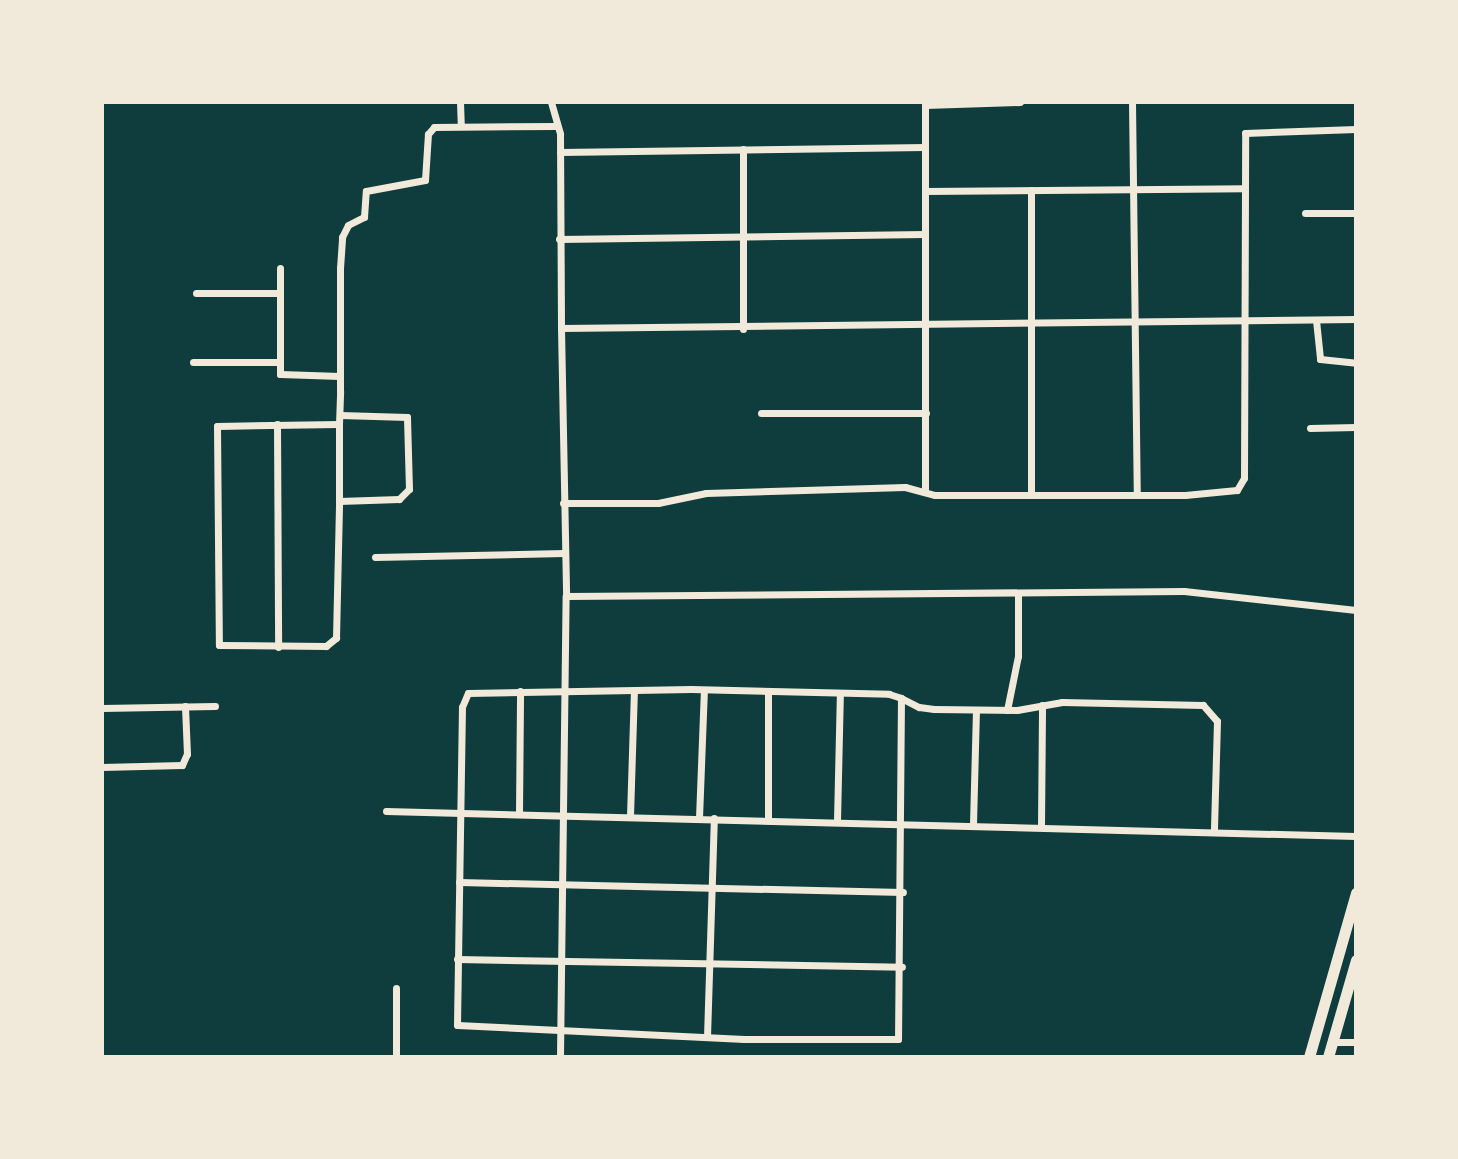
<!DOCTYPE html>
<html>
<head>
<meta charset="utf-8">
<style>
	body { margin:0 }
	#map { position:relative; width:1458px; height:1159px; overflow:hidden; background:#0f3d3e; font-family:Lato,sans-serif }
	div>[style] { position:absolute }
	.minor>* { height:7px; margin:-3.5px; padding:0 3.5px; transform-origin:3.5px; border-radius:3.5px; background:#f1e9da }
	.primary>* { height:11px; margin:-5.5px; padding:0 5.5px; transform-origin:5.5px; border-radius:5.5px; background:#f1e9da }
	span { translate:-50% -50%; white-space:nowrap; text-align:center; line-height:1.15; -webkit-text-stroke:7px #f1e9da; paint-order:stroke }
	.frame { position:absolute; inset:0; border:104px solid #f1e9da; pointer-events:none }
</style>
</head>
<body>
<div id="map">
	<div class="minor">
		<i style="left:460px;top:102px;width:24px;rotate:88deg"></i>
		<i style="left:551px;top:102px;width:33px;rotate:74deg"></i>
		<i style="left:560px;top:134px;width:194px;rotate:89.7deg"></i>
		<i style="left:925px;top:102px;width:390px;rotate:90deg"></i>
		<i style="left:1132px;top:102px;width:393px;rotate:89.3deg"></i>
		<i style="left:925px;top:105px;width:95px;rotate:-1.8deg"></i>
		<i style="left:743px;top:149px;width:180px;rotate:90deg"></i>
		<i style="left:560px;top:152px;width:365px;rotate:-0.8deg"></i>
		<i style="left:1031px;top:190px;width:305px;rotate:90deg"></i>
		<i style="left:925px;top:191px;width:320px;rotate:-0.5deg"></i>
		<i style="left:1305px;top:213px;width:51px"></i>
		<i style="left:559px;top:239px;width:366px;rotate:-0.8deg"></i>
		<i style="left:280px;top:268px;width:106px;rotate:90deg"></i>
		<i style="left:280px;top:374px;width:60px;rotate:1.9deg"></i>
		<i style="left:196px;top:293px;width:84px"></i>
		<i style="left:1356px;top:319px;width:795px;rotate:179.35deg"></i>
		<i style="left:561px;top:328px;width:268px;rotate:88.9deg"></i>
		<i style="left:566px;top:596px;width:618px;rotate:-0.46deg"></i>
		<i style="left:1184px;top:591px;width:173px;rotate:6.3deg"></i>
		<i style="left:1316px;top:320px;width:39px;rotate:84deg"></i>
		<i style="left:1320px;top:359px;width:36px;rotate:6deg"></i>
		<i style="left:193px;top:362px;width:86px"></i>
		<i style="left:761px;top:413px;width:165px"></i>
		<i style="left:277px;top:424px;width:223px;rotate:89.7deg"></i>
		<i style="left:339px;top:424px;width:122px;rotate:179.1deg"></i>
		<i style="left:217px;top:426px;width:219px;rotate:89.5deg"></i>
		<i style="left:219px;top:645px;width:107px;rotate:0.5deg"></i>
		<i style="left:326px;top:646px;width:13px;rotate:-39deg"></i>
		<i style="left:336px;top:638px;width:137px;rotate:-88.7deg"></i>
		<i style="left:339px;top:501px;width:77px;rotate:-90deg"></i>
		<i style="left:339px;top:424px;width:33px;rotate:-88deg"></i>
		<i style="left:340px;top:391px;width:123px;rotate:-90deg"></i>
		<i style="left:340px;top:268px;width:31px;rotate:-86deg"></i>
		<i style="left:342px;top:237px;width:13px;rotate:-63deg"></i>
		<i style="left:348px;top:225px;width:18px;rotate:-27deg"></i>
		<i style="left:364px;top:217px;width:26px;rotate:-86deg"></i>
		<i style="left:366px;top:191px;width:60px;rotate:-10.6deg"></i>
		<i style="left:425px;top:180px;width:46px;rotate:-86.3deg"></i>
		<i style="left:428px;top:134px;width:9px;rotate:-49deg"></i>
		<i style="left:434px;top:127px;width:123px;rotate:-0.5deg"></i>
		<i style="left:1310px;top:428px;width:46px;rotate:-1.2deg"></i>
		<i style="left:339px;top:501px;width:60px;rotate:-1.9deg"></i>
		<i style="left:399px;top:499px;width:14px;rotate:-45deg"></i>
		<i style="left:409px;top:489px;width:72px;rotate:-91.6deg"></i>
		<i style="left:407px;top:417px;width:67px;rotate:-178.3deg"></i>
		<i style="left:563px;top:503px;width:95px"></i>
		<i style="left:658px;top:503px;width:49px;rotate:-11.8deg"></i>
		<i style="left:706px;top:493px;width:199px;rotate:-1.7deg"></i>
		<i style="left:905px;top:487px;width:31px;rotate:15deg"></i>
		<i style="left:935px;top:495px;width:250px"></i>
		<i style="left:1185px;top:495px;width:52px;rotate:-5.5deg"></i>
		<i style="left:1237px;top:490px;width:14px;rotate:-60deg"></i>
		<i style="left:1244px;top:478px;width:345px;rotate:-89.8deg"></i>
		<i style="left:1245px;top:133px;width:111px;rotate:-2.1deg"></i>
		<i style="left:375px;top:557px;width:189px;rotate:-1.2deg"></i>
		<i style="left:768px;top:691px;width:129px;rotate:90deg"></i>
		<i style="left:901px;top:698px;width:341px;rotate:90.5deg"></i>
		<i style="left:898px;top:1039px;width:154px;rotate:180deg"></i>
		<i style="left:744px;top:1039px;width:287px;rotate:-177.2deg"></i>
		<i style="left:457px;top:1025px;width:318px;rotate:-89.1deg"></i>
		<i style="left:462px;top:707px;width:15px;rotate:-67deg"></i>
		<i style="left:468px;top:693px;width:223px;rotate:-1deg"></i>
		<i style="left:691px;top:689px;width:198px;rotate:1.4deg"></i>
		<i style="left:889px;top:694px;width:13px;rotate:18deg"></i>
		<i style="left:901px;top:698px;width:20px;rotate:27deg"></i>
		<i style="left:919px;top:707px;width:15px;rotate:8deg"></i>
		<i style="left:934px;top:709px;width:83px;rotate:0.7deg"></i>
		<i style="left:1017px;top:710px;width:46px;rotate:-10.1deg"></i>
		<i style="left:1062px;top:702px;width:141px;rotate:1.2deg"></i>
		<i style="left:1203px;top:705px;width:21px;rotate:49deg"></i>
		<i style="left:1217px;top:721px;width:109px;rotate:91.6deg"></i>
		<i style="left:102px;top:708px;width:113px;rotate:-1deg"></i>
		<i style="left:1007px;top:710px;width:55px;rotate:-78.5deg"></i>
		<i style="left:1018px;top:656px;width:63px;rotate:-90deg"></i>
		<i style="left:102px;top:767px;width:80px;rotate:-1.4deg"></i>
		<i style="left:182px;top:765px;width:12px;rotate:-66deg"></i>
		<i style="left:187px;top:754px;width:48px;rotate:-92.4deg"></i>
		<i style="left:386px;top:811px;width:970px;rotate:1.48deg"></i>
		<i style="left:519px;top:814px;width:123px;rotate:-89.5deg"></i>
		<i style="left:630px;top:816px;width:126px;rotate:-88.2deg"></i>
		<i style="left:699px;top:818px;width:128px;rotate:-87.8deg"></i>
		<i style="left:837px;top:821px;width:128px;rotate:-88.7deg"></i>
		<i style="left:973px;top:824px;width:114px;rotate:-88.5deg"></i>
		<i style="left:1041px;top:826px;width:121px;rotate:-89.5deg"></i>
		<i style="left:459px;top:882px;width:444px;rotate:1.3deg"></i>
		<i style="left:457px;top:959px;width:445px;rotate:1deg"></i>
		<i style="left:396px;top:988px;width:69px;rotate:90deg"></i>
		<i style="left:707px;top:1037px;width:219px;rotate:-88.2deg"></i>
		<i style="left:1332px;top:1042px;width:24px"></i>
		<i style="left:560px;top:1057px;width:461px;rotate:-89.3deg"></i>
	</div>
	<div class="primary">
		<i style="left:1309px;top:1057px;width:171px;rotate:-74deg"></i>
		<i style="left:1328px;top:1057px;width:101px;rotate:-73.9deg"></i>
	</div>
	<div class="frame"></div>
</div>
</body>
</html>
